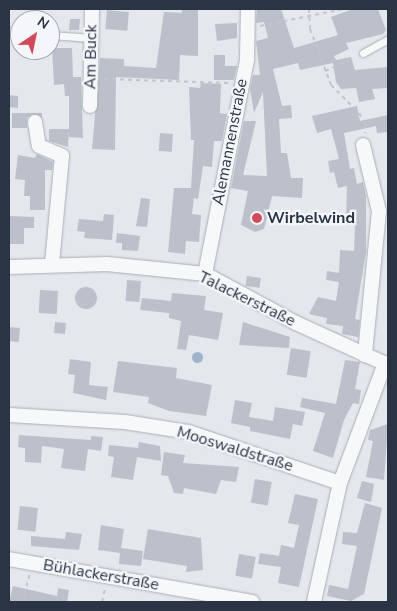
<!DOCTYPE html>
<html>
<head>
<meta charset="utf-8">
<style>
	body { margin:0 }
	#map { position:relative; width:397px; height:611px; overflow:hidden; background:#e4e7ec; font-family:"Nunito Sans",sans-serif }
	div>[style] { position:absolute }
	.water>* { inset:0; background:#9fb4cc }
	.round { border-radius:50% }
	.building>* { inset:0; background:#bbc0ca; transform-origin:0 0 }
	.path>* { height:2px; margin-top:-1px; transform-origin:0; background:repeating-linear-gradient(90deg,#c2c5cb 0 4px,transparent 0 8px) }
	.roads { filter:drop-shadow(0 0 1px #a9aeb7) drop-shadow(0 0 1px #a9aeb7) }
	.lane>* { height:7px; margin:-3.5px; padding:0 3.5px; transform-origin:3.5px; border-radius:3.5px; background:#f7f8fa }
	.street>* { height:14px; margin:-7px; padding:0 7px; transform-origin:7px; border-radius:7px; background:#f7f8fa }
	.dots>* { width:14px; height:14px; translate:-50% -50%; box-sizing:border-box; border:2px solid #f4f6f9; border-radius:50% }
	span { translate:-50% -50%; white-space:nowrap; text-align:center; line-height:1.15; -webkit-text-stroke:4.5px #f4f6f9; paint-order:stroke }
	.street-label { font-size:16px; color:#2b3445 }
	.poi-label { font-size:16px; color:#2b3445; font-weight:700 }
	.left { translate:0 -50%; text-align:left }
	.frame { position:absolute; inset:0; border:10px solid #2b3445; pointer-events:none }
	.north { position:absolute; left:10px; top:10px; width:50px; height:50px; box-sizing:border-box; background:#f4f6f9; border:1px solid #a4a8b1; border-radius:50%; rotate:34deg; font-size:14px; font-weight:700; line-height:20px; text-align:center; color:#2b3445 }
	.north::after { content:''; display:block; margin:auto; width:18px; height:22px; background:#d1495b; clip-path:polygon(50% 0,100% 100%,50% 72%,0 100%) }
</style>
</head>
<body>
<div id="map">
	<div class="water">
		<i class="round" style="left:191.5px;top:351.5px;width:11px;height:11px"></i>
	</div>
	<div class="building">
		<i style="clip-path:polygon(182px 9px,198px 9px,198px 56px,180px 55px,179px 80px,116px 77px,115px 150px,92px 149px,100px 58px,124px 59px,124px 66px,156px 68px,164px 12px,182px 13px)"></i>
		<i style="clip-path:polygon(257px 9px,281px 9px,294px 48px,338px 35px,331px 17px,353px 9px,378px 9px,386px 30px,383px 34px,346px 43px,349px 49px,334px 56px,336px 60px,351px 57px,355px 70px,388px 67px,388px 88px,372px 89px,375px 99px,359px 102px,356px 88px,341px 89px,336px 82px,333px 63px,300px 70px,298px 63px,273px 69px,282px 106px,291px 105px,292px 118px,279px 119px,281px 153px,287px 153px,291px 178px,303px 178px,302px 198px,272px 196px,264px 229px,255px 232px,241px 225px,248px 191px,231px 188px,244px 121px,256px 121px,243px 175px,267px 176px,263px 92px,254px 113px,250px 89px,253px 75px,260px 75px,256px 41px,268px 38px,264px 22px,256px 23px)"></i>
		<i style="left:107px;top:10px;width:22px;height:19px;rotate:5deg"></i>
		<i style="clip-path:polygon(70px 19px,80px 19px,79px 30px,69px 30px)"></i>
		<i style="clip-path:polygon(237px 23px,237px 38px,217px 41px,215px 24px)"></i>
		<i style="clip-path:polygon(52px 48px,72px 48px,73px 77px,81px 77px,83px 138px,69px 137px,69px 96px,65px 96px,64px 84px,54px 85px)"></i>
		<i style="clip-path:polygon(214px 55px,225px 55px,225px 66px,237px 66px,234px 80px,214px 80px)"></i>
		<i style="clip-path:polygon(201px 83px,221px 84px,220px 113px,227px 114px,222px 141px,214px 141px,212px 167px,203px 166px,198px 199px,194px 198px,192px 214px,201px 215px,199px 242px,186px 241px,185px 254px,168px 252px,174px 188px,191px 188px,194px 140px,191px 140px,189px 87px,200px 88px)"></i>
		<i style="clip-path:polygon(9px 95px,18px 96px,18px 108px,9px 107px)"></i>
		<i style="clip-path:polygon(357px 106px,360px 121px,388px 115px,388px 132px,377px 133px,376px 126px,344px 133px,350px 169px,354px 168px,357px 184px,363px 182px,366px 196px,366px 252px,355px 319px,360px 320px,358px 337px,342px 334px,343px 326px,326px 324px,327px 318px,309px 314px,318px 297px,336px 301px,339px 282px,326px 280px,327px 271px,339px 273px,340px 250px,354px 251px,355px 225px,346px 225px,347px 186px,338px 188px,334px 172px,330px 173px,328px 161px,339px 159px,331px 129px,317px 133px,312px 116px)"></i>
		<i style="clip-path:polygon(12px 113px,42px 113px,42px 118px,33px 114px,27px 118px,27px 128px,12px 128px)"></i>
		<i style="clip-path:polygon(49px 129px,69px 129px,68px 147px,49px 141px)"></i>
		<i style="left:160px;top:133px;width:13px;height:18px;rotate:4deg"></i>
		<i style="clip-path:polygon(37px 154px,53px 162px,52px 170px,45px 170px,45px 210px,30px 210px,30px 196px,24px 196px,25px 180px,15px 179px,18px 155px,35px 158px)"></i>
		<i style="clip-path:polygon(141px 198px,150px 199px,147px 227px,136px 226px)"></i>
		<i style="clip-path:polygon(104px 214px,114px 215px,112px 240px,84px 238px,85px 232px,77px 231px,79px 219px,103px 221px)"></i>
		<i style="clip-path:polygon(9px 216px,34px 217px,34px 228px,24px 228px,24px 244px,9px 244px)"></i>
		<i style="clip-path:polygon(117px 233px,140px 236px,138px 251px,122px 250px,122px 243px,116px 243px)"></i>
		<i style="left:247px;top:276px;width:14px;height:10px;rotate:8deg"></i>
		<i style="left:127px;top:280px;width:14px;height:21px;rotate:4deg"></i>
		<i class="round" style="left:75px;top:287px;width:22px;height:22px"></i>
		<i style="left:40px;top:290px;width:18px;height:23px;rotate:3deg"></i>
		<i style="clip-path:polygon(172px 293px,206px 296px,204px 310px,223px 313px,218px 340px,189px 335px,186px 350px,177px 349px,181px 321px,169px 318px,169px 313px,140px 310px,142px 298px,171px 301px)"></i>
		<i style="left:55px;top:322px;width:11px;height:11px;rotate:5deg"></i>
		<i style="clip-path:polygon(243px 322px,290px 337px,289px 348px,239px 345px)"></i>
		<i style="left:9px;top:327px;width:11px;height:14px;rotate:5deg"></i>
		<i style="left:291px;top:348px;width:20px;height:27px;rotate:9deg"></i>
		<i style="clip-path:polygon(70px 359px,91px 362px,89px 385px,108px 387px,106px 400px,73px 393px,75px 375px,68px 374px)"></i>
		<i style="clip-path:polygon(345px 360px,360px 362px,355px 389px,361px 390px,359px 404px,353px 403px,344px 420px,333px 458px,313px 451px,325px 413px,300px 407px,302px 398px,336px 404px)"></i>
		<i style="clip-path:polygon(118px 361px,177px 368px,176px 378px,212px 385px,206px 416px,169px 411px,148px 403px,149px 397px,113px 392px)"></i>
		<i style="clip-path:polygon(235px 400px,252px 403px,249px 417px,273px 421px,275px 407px,305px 412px,302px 426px,293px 424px,290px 439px,250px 431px,250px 427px,231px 423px)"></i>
		<i style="clip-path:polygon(388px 424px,384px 480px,366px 477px,373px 441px,368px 440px,370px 430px)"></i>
		<i style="clip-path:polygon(19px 435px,91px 440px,91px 436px,103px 437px,101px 451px,88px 449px,85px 471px,61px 468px,64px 449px,42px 446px,41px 463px,25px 462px,25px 448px,18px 447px)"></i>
		<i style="clip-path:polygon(139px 442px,160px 446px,161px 461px,137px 457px,133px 480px,111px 477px,114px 457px,108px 456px,109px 445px,138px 448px)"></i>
		<i style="clip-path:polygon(164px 452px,185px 455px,183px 463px,239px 467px,236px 482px,221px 480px,216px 494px,184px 488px,183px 494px,174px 493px,168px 476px,161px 475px)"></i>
		<i style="left:255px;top:479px;width:17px;height:24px;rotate:10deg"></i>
		<i style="clip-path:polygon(362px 481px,374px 484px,371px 502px,357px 498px)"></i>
		<i style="clip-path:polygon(295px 494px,318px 499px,299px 587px,278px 583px,281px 567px,258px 564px,260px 553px,279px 556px,281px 545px,294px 548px,299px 525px,288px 523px)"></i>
		<i style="clip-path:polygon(365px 503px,382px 508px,364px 594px,351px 601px,327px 596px,329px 585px,348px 589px,357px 546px,342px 544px,343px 532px,357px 533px)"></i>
		<i style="left:20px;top:506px;width:18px;height:24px;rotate:6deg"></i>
		<i style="clip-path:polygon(101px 525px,124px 529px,121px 548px,143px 551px,141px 566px,119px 564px,120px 553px,98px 550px)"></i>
		<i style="clip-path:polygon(148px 529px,201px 538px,203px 570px,186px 572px,187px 566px,143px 559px)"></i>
		<i style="clip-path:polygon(66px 532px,82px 534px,79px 550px,31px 546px,31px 536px,65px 539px)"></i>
		<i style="left:239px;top:554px;width:17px;height:22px;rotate:10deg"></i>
		<i style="clip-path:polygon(13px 586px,57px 596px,58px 588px,69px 590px,67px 602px,9px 602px)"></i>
	</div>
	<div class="path">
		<i style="left:309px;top:9px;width:20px;rotate:87deg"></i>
		<i style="left:310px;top:29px;width:60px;rotate:69.4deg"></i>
		<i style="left:331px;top:85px;width:40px;rotate:45deg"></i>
		<i style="left:359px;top:113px;width:13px;rotate:58deg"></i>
		<i style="left:366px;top:124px;width:9px;rotate:96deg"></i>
		<i style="left:260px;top:26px;width:85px;rotate:-11.6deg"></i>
		<i style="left:9px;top:27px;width:11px;rotate:10deg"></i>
		<i style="left:325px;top:71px;width:32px;rotate:-24deg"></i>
		<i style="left:104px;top:79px;width:125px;rotate:1.8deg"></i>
		<i style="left:23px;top:602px;width:28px;rotate:-77deg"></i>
		<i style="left:102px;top:602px;width:13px;rotate:-77deg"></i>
	</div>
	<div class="roads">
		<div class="lane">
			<i style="left:50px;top:35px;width:39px;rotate:4deg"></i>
			<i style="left:363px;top:53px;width:29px;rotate:-29deg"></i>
		</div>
		<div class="street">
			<i style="left:90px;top:106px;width:97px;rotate:-88.8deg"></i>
			<i style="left:35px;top:122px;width:24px;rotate:81deg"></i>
			<i style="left:39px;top:146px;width:25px;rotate:23deg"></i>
			<i style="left:62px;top:156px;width:108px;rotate:95.3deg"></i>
			<i style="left:363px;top:145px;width:68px;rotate:76.4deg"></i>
			<i style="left:379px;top:211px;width:145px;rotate:95.6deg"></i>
			<i style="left:9px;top:267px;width:98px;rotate:-1.8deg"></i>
			<i style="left:107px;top:264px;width:99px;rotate:5.8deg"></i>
			<i style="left:205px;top:274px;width:103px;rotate:28.3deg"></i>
			<i style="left:296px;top:323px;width:101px;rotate:24.5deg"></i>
			<i style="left:205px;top:274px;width:219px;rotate:-78.9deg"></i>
			<i style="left:247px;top:59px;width:50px;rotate:-88.9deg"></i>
			<i style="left:9px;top:415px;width:116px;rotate:3.5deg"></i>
			<i style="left:125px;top:422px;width:65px;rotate:8.9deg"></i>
			<i style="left:189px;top:432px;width:159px;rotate:18.7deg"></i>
			<i style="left:9px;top:559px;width:247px;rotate:10deg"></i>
			<i style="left:314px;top:602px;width:122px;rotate:-77.7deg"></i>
			<i style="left:340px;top:483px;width:128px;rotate:-69.4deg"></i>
		</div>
	</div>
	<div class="dots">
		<i style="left:257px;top:218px;background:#d1495b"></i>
	</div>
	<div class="street-label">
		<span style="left:91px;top:57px;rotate:-89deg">Am Buck</span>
		<span style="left:230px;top:142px;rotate:-79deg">Alemannenstraße</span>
		<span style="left:247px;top:299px;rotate:26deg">Talackerstraße</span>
		<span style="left:235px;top:449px;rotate:17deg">Mooswaldstraße</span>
		<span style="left:101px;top:575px;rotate:10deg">Bühlackerstraße</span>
	</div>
	<div class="poi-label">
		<span class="left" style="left:267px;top:218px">Wirbelwind</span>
	</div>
	<div class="frame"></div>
	<div class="north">N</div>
</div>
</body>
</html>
